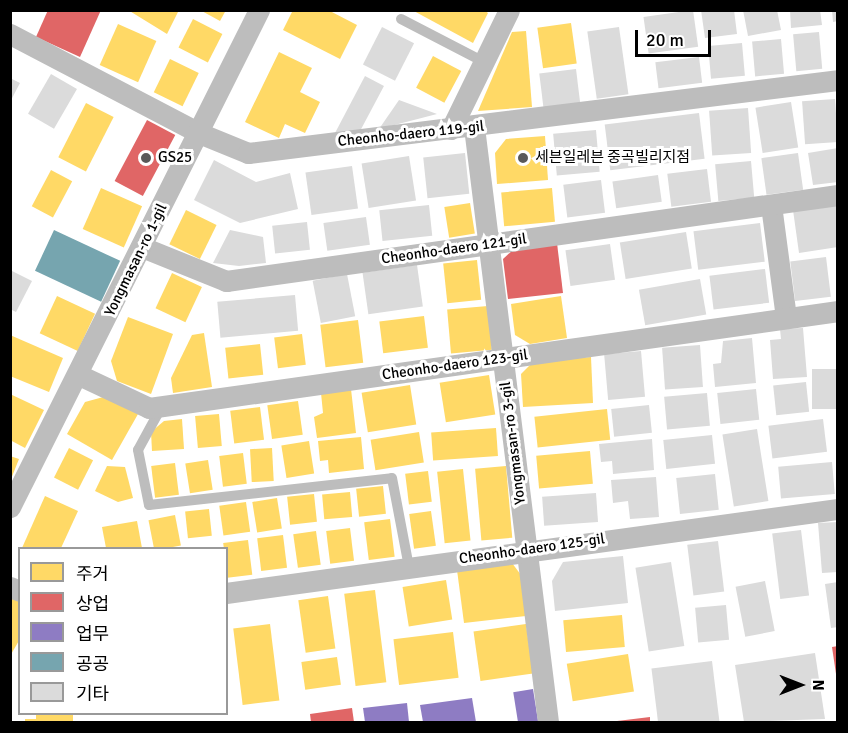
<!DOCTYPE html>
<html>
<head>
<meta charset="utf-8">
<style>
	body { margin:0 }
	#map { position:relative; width:848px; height:733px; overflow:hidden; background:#fff; font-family:Signika,"Noto Sans KR",sans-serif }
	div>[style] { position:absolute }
	.homes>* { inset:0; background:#ffd966; transform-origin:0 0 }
	.shops>* { inset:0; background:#e06666; transform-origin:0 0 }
	.offices>* { inset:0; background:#8e7cc3; transform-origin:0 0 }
	.public>* { inset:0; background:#76a5af; transform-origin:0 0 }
	.building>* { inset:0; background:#dbdbdb; transform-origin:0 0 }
	.service>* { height:10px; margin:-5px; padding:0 5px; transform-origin:5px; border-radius:5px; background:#bdbdbd }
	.minor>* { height:21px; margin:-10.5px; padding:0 10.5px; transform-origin:10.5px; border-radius:10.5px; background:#bdbdbd }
	.dots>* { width:16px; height:16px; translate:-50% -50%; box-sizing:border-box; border:3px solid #fff; border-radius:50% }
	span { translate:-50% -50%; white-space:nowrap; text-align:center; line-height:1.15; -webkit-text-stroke:6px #fff; paint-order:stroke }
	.street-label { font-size:15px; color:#000 }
	.poi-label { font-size:15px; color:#000 }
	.left { translate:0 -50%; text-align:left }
	.frame { position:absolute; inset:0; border:12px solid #000; pointer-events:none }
	.legend { position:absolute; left:18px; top:547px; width:210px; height:168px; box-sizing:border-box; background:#fff; border:2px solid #999; margin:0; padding:8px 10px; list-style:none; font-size:18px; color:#000 }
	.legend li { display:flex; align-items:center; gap:12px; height:30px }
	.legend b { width:30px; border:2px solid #999 }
	.north { position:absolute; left:770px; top:655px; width:60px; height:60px; -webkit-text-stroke:4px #fff; paint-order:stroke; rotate:90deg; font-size:16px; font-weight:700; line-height:24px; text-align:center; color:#000 }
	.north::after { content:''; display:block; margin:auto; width:21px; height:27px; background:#000; clip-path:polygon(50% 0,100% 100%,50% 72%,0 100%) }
	.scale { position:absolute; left:635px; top:30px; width:76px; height:27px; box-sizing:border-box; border:3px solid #000; border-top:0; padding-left:8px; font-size:18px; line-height:21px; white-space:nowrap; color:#000; -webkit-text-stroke:4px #fff; paint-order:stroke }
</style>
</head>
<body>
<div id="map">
	<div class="homes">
		<i style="clip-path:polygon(128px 10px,179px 10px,167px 34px)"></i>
		<i style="clip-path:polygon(200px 10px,226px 10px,220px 21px)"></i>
		<i style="clip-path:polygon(293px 10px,328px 10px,357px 25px,340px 59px,283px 30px)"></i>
		<i style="clip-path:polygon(412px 10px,484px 10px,488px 13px,473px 43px)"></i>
		<i style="left:193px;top:19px;width:33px;height:32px;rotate:27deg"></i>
		<i style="left:571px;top:23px;width:41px;height:34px;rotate:82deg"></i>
		<i style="left:118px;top:24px;width:42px;height:45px;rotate:24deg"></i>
		<i style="clip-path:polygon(526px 31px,532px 107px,478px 111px,512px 32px)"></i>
		<i style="clip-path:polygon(279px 52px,312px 68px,300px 92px,320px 102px,305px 133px,285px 124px,279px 138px,245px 122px)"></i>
		<i style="left:433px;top:56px;width:32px;height:36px;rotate:28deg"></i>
		<i style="left:170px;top:59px;width:32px;height:37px;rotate:26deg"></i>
		<i style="left:86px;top:103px;width:31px;height:61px;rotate:27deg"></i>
		<i style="clip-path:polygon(545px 136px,548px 180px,497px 184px,495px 153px,506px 139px)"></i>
		<i style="left:51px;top:170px;width:24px;height:41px;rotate:28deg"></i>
		<i style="left:101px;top:188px;width:45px;height:45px;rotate:24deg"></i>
		<i style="left:552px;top:188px;width:34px;height:51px;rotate:85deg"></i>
		<i style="left:470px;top:203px;width:31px;height:26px;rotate:81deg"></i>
		<i style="left:186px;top:210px;width:34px;height:38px;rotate:26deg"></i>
		<i style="left:477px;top:260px;width:40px;height:34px;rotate:84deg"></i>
		<i style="left:172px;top:273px;width:33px;height:39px;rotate:25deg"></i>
		<i style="left:57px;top:296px;width:42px;height:41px;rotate:25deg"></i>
		<i style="clip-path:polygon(561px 296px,567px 338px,530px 344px,515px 335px,511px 304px)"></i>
		<i style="left:488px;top:306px;width:44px;height:41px;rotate:85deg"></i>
		<i style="left:424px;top:316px;width:32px;height:45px;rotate:83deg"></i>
		<i style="clip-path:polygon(128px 317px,173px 334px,151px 394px,117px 381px,111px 361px)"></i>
		<i style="left:358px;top:320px;width:43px;height:38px;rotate:83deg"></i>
		<i style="clip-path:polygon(204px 333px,212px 387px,173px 393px,171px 378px,192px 335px)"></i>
		<i style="left:302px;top:334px;width:31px;height:28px;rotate:83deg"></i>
		<i style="clip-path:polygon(10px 335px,63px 358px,49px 392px,10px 376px)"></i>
		<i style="left:260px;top:344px;width:31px;height:35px;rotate:84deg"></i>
		<i style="clip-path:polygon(591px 357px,593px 403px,523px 407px,521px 374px,534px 361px)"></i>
		<i style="left:489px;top:375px;width:40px;height:50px;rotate:81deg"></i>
		<i style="left:410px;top:385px;width:40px;height:49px;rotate:81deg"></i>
		<i style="clip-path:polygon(351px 389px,356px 433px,317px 438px,314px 417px,323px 413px,321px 393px)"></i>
		<i style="clip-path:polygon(10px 394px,44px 410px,25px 448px,10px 440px)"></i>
		<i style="clip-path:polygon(107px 396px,138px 414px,112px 460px,67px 434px,85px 402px)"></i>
		<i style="left:298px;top:401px;width:34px;height:31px;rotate:82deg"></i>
		<i style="left:260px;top:407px;width:33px;height:30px;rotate:83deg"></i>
		<i style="left:607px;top:409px;width:31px;height:73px;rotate:84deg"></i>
		<i style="left:219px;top:414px;width:32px;height:24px;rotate:85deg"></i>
		<i style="clip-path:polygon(182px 419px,184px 449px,152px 451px,151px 432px,164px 421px)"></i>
		<i style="left:496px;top:428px;width:28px;height:65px;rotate:86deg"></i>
		<i style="left:419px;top:432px;width:31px;height:49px;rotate:81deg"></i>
		<i style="clip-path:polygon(361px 437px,364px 469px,329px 473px,328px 460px,320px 461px,318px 441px)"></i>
		<i style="left:309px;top:441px;width:33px;height:28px;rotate:81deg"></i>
		<i style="left:69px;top:448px;width:27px;height:33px;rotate:27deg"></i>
		<i style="left:272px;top:448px;width:33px;height:22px;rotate:87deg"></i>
		<i style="left:590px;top:451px;width:33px;height:54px;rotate:85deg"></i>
		<i style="left:243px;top:453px;width:31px;height:24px;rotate:83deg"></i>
		<i style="clip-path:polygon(10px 456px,19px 459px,11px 479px,10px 479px)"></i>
		<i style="left:208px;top:460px;width:30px;height:23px;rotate:81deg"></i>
		<i style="left:175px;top:463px;width:32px;height:24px;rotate:83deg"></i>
		<i style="clip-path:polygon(107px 466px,125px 467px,133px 498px,118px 502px,95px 491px)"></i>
		<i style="left:506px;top:466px;width:72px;height:31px;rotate:85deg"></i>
		<i style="left:463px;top:469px;width:72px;height:26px;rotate:84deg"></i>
		<i style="left:428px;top:471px;width:31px;height:23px;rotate:83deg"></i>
		<i style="left:383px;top:486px;width:28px;height:27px;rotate:84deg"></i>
		<i style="left:350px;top:492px;width:25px;height:28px;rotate:85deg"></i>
		<i style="left:314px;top:494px;width:28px;height:27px;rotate:84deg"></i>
		<i style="clip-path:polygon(45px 496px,78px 511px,61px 548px,22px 548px)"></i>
		<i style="left:277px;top:498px;width:31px;height:25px;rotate:81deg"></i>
		<i style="left:246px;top:502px;width:30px;height:27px;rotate:82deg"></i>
		<i style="left:209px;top:509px;width:27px;height:24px;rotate:84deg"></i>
		<i style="left:431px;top:511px;width:35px;height:22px;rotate:82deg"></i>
		<i style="left:175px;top:515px;width:31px;height:27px;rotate:79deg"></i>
		<i style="left:390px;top:519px;width:38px;height:26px;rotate:83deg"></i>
		<i style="clip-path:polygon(137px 521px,142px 548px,106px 548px,102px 527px)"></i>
		<i style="left:350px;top:528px;width:33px;height:24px;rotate:83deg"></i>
		<i style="left:316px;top:531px;width:34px;height:23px;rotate:82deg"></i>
		<i style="left:283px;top:535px;width:33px;height:26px;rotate:83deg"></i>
		<i style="left:248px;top:540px;width:35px;height:25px;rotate:83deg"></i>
		<i style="clip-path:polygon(512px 563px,521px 575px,526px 616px,464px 623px,457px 570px)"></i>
		<i style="left:446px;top:580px;width:40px;height:44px;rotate:81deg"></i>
		<i style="left:375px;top:590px;width:93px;height:31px;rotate:83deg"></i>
		<i style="clip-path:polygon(10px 592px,20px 597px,20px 639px,10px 656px)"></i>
		<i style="left:328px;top:596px;width:53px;height:30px;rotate:82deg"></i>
		<i style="left:622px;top:615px;width:32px;height:59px;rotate:85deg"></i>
		<i style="left:270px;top:624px;width:77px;height:37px;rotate:83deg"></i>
		<i style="left:526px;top:624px;width:50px;height:53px;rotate:82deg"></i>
		<i style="left:453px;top:632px;width:46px;height:60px;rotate:83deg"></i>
		<i style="left:628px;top:654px;width:38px;height:62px;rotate:81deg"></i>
		<i style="left:337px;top:657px;width:28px;height:36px;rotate:82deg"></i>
		<i style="clip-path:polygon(36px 714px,73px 714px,73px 722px,25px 722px,25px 719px,36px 719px)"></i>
	</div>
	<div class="shops">
		<i style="clip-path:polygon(48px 10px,101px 10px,80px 57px,36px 37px)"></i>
		<i style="left:147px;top:120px;width:32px;height:69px;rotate:28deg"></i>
		<i style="clip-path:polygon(557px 243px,563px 293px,508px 299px,503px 259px,515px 248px)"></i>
		<i style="clip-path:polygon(838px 646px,838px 673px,836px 674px,832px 647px)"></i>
		<i style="clip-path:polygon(352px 708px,354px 722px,311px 722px,310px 714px)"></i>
		<i style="clip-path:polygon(650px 717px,650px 722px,618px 722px,617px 721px)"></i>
	</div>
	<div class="offices">
		<i style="left:533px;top:689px;width:33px;height:20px;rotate:81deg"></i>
		<i style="clip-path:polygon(472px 698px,476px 722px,423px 722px,420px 705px)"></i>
		<i style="clip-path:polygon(407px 703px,409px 722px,365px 722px,363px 708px)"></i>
	</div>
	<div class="public">
		<i style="left:54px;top:230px;width:73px;height:45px;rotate:25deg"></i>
	</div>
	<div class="building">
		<i style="left:693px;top:10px;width:37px;height:50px;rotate:82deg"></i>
		<i style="clip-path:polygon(701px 10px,734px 10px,737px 34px,705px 38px)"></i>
		<i style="clip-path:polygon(743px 10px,777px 10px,781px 30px,748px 36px)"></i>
		<i style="clip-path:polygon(790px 10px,820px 10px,822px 25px,791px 28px)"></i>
		<i style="clip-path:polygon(832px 10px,838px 10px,838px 21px,833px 22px)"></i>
		<i style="left:382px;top:27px;width:36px;height:42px;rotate:27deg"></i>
		<i style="left:619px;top:27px;width:68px;height:32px;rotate:82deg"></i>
		<i style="left:819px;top:32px;width:37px;height:26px;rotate:85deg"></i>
		<i style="left:781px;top:39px;width:35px;height:29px;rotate:85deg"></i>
		<i style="left:742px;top:43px;width:33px;height:34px;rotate:85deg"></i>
		<i style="left:699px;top:57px;width:26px;height:44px;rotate:83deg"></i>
		<i style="left:576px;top:69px;width:35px;height:37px;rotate:83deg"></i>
		<i style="left:51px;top:74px;width:30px;height:46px;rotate:30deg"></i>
		<i style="clip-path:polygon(365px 76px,384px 86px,359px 133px,335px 133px)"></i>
		<i style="clip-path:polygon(10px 78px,20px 83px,10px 102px)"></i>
		<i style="left:835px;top:99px;width:43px;height:33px;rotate:86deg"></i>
		<i style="clip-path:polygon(399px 100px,437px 114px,379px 129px)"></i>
		<i style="left:791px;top:102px;width:46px;height:36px;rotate:81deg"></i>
		<i style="left:748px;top:108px;width:45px;height:39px;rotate:86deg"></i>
		<i style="left:699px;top:113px;width:46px;height:95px;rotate:83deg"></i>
		<i style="left:596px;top:130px;width:42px;height:43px;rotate:85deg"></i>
		<i style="clip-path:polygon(838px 148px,838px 182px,813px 185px,808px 153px)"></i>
		<i style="left:465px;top:153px;width:41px;height:42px;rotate:84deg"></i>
		<i style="left:798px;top:153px;width:37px;height:37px;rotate:82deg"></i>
		<i style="left:409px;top:156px;width:45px;height:48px;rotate:81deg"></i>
		<i style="clip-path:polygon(214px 160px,256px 182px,290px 173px,298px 209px,240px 223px,194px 200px)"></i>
		<i style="left:751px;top:161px;width:37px;height:36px;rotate:85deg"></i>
		<i style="left:352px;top:166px;width:43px;height:47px;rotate:82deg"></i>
		<i style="left:707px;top:169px;width:33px;height:40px;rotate:83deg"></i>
		<i style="left:658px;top:175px;width:27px;height:46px;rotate:82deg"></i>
		<i style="left:601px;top:180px;width:33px;height:38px;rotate:83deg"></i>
		<i style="clip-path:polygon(838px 203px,838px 247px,799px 253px,793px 210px)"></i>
		<i style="left:429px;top:205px;width:31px;height:50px;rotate:84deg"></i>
		<i style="left:366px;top:217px;width:28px;height:43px;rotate:82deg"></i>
		<i style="left:307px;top:222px;width:28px;height:35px;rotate:84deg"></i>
		<i style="left:760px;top:223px;width:39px;height:67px;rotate:83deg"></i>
		<i style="clip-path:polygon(230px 230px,263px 237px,266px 263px,239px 266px,213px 263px)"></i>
		<i style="left:686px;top:232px;width:37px;height:67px;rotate:81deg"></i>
		<i style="left:610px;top:244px;width:36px;height:45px;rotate:82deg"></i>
		<i style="left:826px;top:257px;width:40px;height:36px;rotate:83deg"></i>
		<i style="left:417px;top:265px;width:42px;height:55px;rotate:82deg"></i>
		<i style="left:765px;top:269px;width:34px;height:56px;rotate:83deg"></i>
		<i style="clip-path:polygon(10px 270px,32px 281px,16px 312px,10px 309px)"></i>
		<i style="left:347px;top:274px;width:43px;height:35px;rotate:79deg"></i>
		<i style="left:700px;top:279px;width:36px;height:62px;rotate:80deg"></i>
		<i style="left:295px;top:295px;width:36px;height:78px;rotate:85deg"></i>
		<i style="clip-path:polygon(803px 328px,807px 377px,773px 379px,770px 340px,781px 339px,780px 329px)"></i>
		<i style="clip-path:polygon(752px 338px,756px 383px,715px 387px,713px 364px,721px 363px,723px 341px)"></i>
		<i style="left:700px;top:345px;width:42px;height:38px;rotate:86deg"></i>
		<i style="left:641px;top:351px;width:46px;height:37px;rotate:85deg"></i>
		<i style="left:838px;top:369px;width:40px;height:26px;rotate:90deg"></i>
		<i style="left:806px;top:382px;width:30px;height:33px;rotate:84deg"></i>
		<i style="left:756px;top:389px;width:31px;height:39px;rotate:84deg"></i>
		<i style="left:707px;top:393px;width:33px;height:43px;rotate:85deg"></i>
		<i style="left:649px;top:405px;width:28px;height:38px;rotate:84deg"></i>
		<i style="left:823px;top:419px;width:33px;height:55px;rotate:83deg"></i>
		<i style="left:757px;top:429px;width:73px;height:35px;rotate:81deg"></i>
		<i style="left:712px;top:435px;width:29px;height:49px;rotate:84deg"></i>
		<i style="clip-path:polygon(652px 439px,654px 470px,613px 474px,612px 461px,601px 462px,599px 444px)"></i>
		<i style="left:832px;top:462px;width:32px;height:54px;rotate:85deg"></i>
		<i style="left:715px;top:474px;width:36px;height:39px;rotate:84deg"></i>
		<i style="clip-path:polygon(656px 477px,659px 517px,630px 519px,628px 501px,613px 503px,611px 480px)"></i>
		<i style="left:596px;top:493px;width:29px;height:54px;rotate:86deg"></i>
		<i style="clip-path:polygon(838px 522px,838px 572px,822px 573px,818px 523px)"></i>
		<i style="left:801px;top:530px;width:66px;height:29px;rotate:83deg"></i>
		<i style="left:718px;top:541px;width:51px;height:31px;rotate:83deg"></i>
		<i style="clip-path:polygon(623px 556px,628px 603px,555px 611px,552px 581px,563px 562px)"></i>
		<i style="left:671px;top:562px;width:85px;height:36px;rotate:81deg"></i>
		<i style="left:765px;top:581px;width:51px;height:30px;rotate:79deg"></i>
		<i style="clip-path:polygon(838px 582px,838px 627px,831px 628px,825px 584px)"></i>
		<i style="left:726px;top:605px;width:35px;height:31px;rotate:85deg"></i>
		<i style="clip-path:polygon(815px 653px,825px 719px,744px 722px,735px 665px)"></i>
		<i style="left:712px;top:661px;width:61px;height:61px;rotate:83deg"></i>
	</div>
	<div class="service">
		<i style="left:401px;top:19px;width:93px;rotate:27.4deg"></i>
		<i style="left:162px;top:406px;width:50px;rotate:118.6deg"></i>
		<i style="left:138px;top:450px;width:56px;rotate:78.7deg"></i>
		<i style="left:149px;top:505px;width:244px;rotate:-6.3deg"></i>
		<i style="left:392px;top:478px;width:91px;rotate:79.2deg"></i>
	</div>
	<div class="minor">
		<i style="left:10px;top:34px;width:213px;rotate:27.6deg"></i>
		<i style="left:199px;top:133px;width:53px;rotate:22.2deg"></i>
		<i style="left:248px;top:153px;width:594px;rotate:-7.05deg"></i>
		<i style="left:474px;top:127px;width:600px;rotate:82.91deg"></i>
		<i style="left:451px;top:129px;width:132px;rotate:-64deg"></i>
		<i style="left:771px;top:205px;width:114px;rotate:82.4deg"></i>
		<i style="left:142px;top:247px;width:91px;rotate:22deg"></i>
		<i style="left:226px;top:281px;width:618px;rotate:-8deg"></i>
		<i style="left:79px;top:375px;width:77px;rotate:25.2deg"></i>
		<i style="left:149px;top:408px;width:696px;rotate:-8.01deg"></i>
		<i style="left:10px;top:507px;width:556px;rotate:-63.39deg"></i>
		<i style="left:10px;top:587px;width:11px;rotate:22deg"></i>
		<i style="left:226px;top:593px;width:618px;rotate:-7.82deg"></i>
	</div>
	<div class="dots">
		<i style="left:146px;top:158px;background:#595959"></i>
		<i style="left:523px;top:158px;background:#595959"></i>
	</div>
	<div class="street-label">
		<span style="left:411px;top:134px;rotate:-6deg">Cheonho-daero 119-gil</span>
		<span style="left:454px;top:249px;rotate:-8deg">Cheonho-daero 121-gil</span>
		<span style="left:136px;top:260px;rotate:-64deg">Yongmasan-ro 1-gil</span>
		<span style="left:455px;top:365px;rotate:-8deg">Cheonho-daero 123-gil</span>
		<span style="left:513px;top:443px;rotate:-97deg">Yongmasan-ro 3-gil</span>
		<span style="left:532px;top:549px;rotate:-8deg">Cheonho-daero 125-gil</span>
	</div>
	<div class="poi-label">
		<span class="left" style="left:158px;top:158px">GS25</span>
		<span class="left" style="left:535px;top:158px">세븐일레븐 중곡빌리지점</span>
	</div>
	<div class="frame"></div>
	<ul class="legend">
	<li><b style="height:16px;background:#ffd966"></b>주거</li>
	<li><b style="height:16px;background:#e06666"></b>상업</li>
	<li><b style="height:16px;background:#8e7cc3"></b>업무</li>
	<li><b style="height:16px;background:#76a5af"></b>공공</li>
	<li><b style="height:16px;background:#dbdbdb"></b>기타</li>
	</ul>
	<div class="north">N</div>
	<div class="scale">20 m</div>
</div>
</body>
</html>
